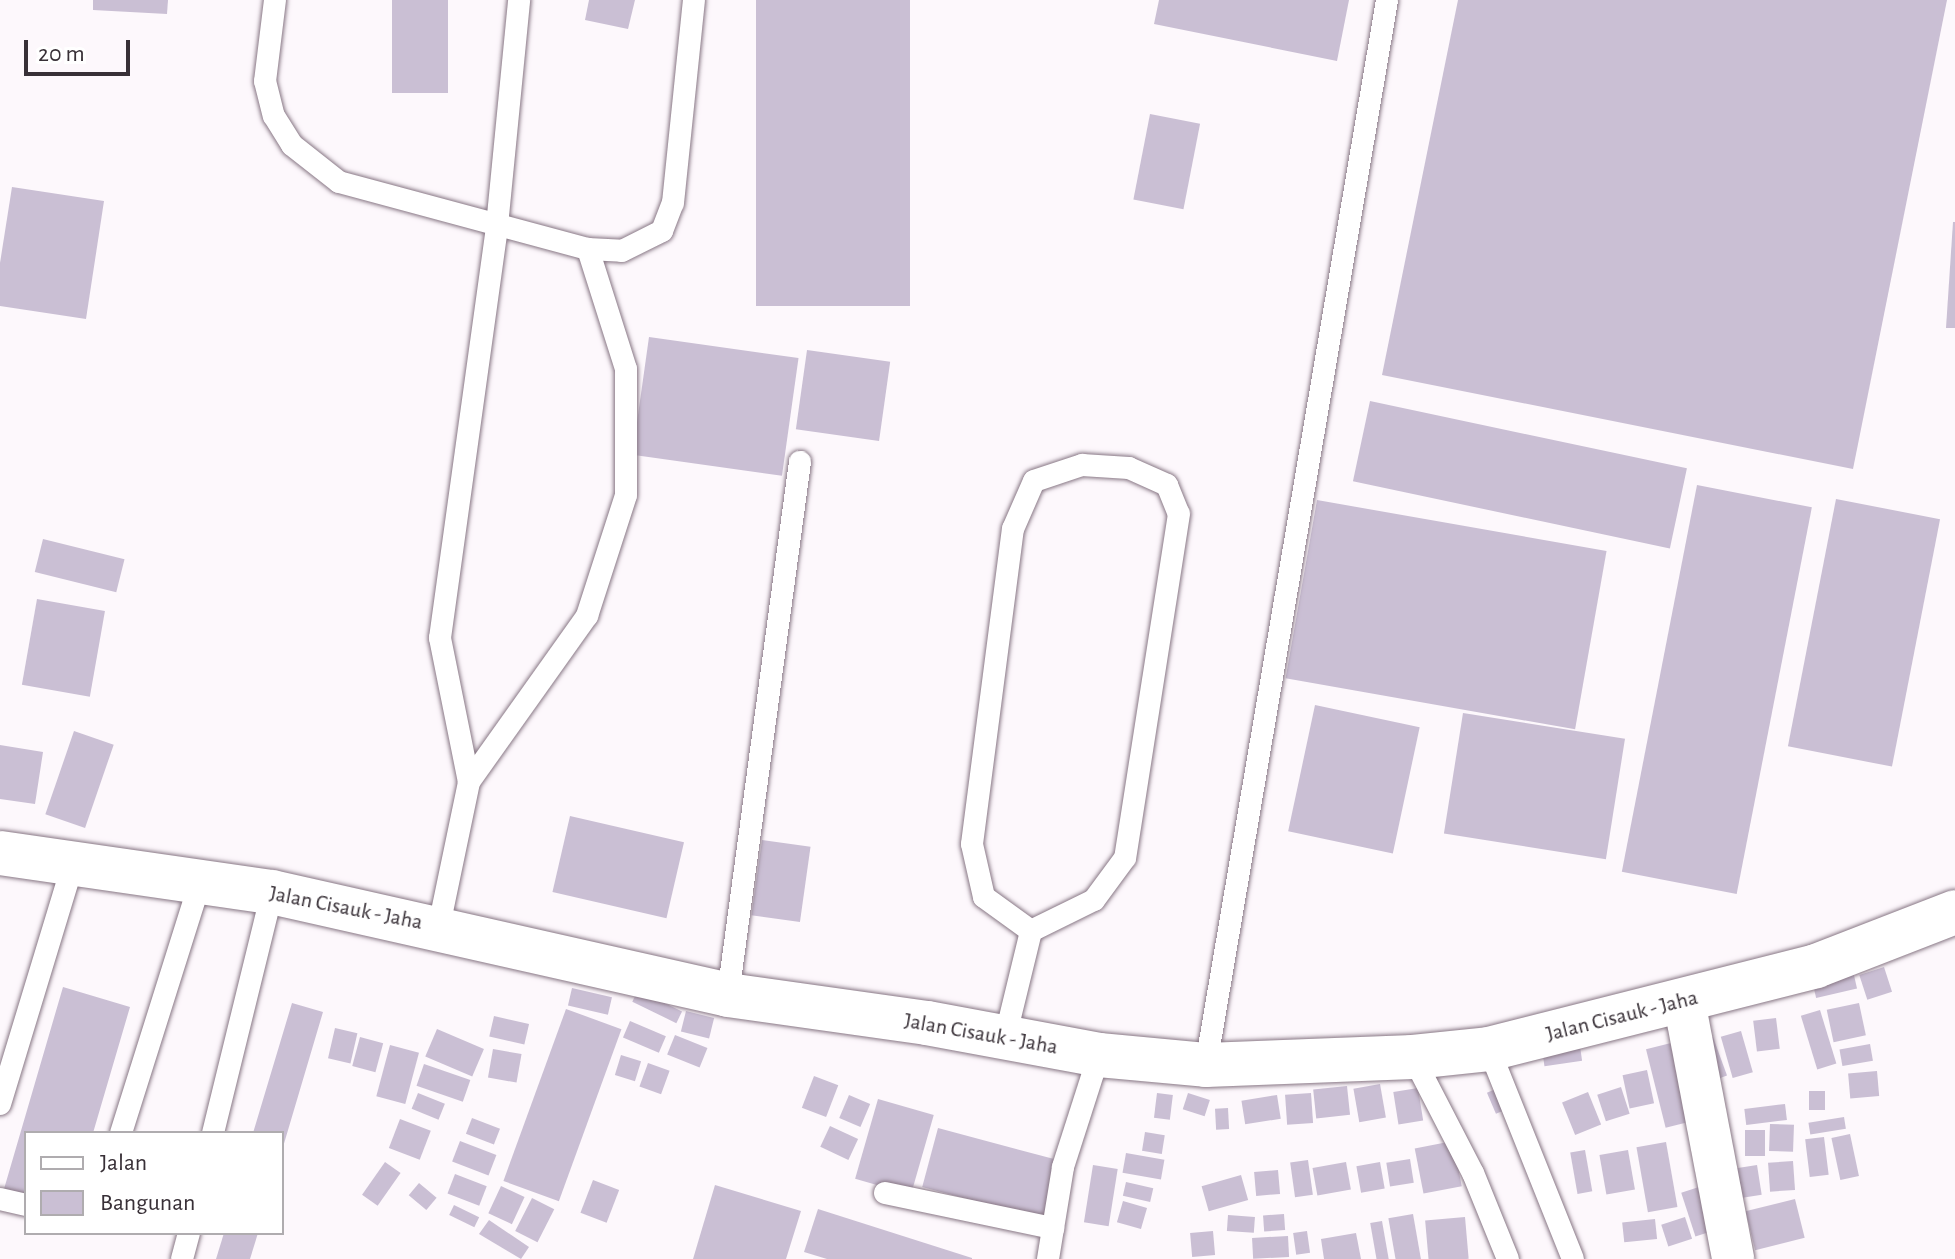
<!DOCTYPE html>
<html>
<head>
<meta charset="utf-8">
<style>
	body { margin:0 }
	#map { position:relative; width:1955px; height:1259px; overflow:hidden; background:#fdf8fc; font-family:"Alegreya Sans",sans-serif }
	div>[style] { position:absolute }
	.building>* { inset:0; background:#cabfd4; transform-origin:0 0 }
	.roads { filter:drop-shadow(0 0 2px #887785) drop-shadow(0 0 2px #887785) }
	.service>* { height:22px; margin:-11px; padding:0 11px; transform-origin:11px; border-radius:11px; background:#fff }
	.minor>* { height:42px; margin:-21px; padding:0 21px; transform-origin:21px; border-radius:21px; background:#fff }
	.primary>* { height:44px; margin:-22px; padding:0 22px; transform-origin:22px; border-radius:22px; background:#fff }
	span { translate:-50% -50%; white-space:nowrap; text-align:center; line-height:1.15; -webkit-text-stroke:8px #fff; paint-order:stroke }
	.street-label { font-size:22px; color:#383037 }
	.legend { position:absolute; left:24px; top:1131px; width:260px; height:104px; box-sizing:border-box; background:#fff; border:2px solid #afacaf; margin:0; padding:10px 14px; list-style:none; font-size:24px; color:#383037 }
	.legend li { display:flex; align-items:center; gap:16px; height:40px }
	.legend b { width:40px; border:2px solid #afacaf }
	.scale { position:absolute; left:24px; top:40px; width:106px; height:36px; box-sizing:border-box; border:4px solid #383037; border-top:0; padding-left:10px; font-size:24px; line-height:28px; white-space:nowrap; color:#383037; -webkit-text-stroke:6px #fff; paint-order:stroke }
</style>
</head>
<body>
<div id="map">
	<div class="building">
		<i style="clip-path:polygon(93px 0,168px 0,167px 14px,93px 10px)"></i>
		<i style="left:392px;top:0;width:56px;height:93px"></i>
		<i style="clip-path:polygon(589px 0,635px 0,628px 29px,585px 20px)"></i>
		<i style="left:756px;top:0;width:154px;height:306px"></i>
		<i style="clip-path:polygon(1159px 0,1349px 0,1337px 61px,1154px 24px)"></i>
		<i style="clip-path:polygon(1458px 0,1947px 0,1853px 469px,1382px 375px)"></i>
		<i style="left:1150px;top:114px;width:51px;height:87px;rotate:11deg"></i>
		<i style="clip-path:polygon(12px 187px,104px 201px,86px 319px,0 306px,0 263px)"></i>
		<i style="clip-path:polygon(1953px 222px,1955px 222px,1955px 328px,1946px 328px)"></i>
		<i style="left:649px;top:337px;width:151px;height:119px;rotate:8deg"></i>
		<i style="left:807px;top:350px;width:84px;height:80px;rotate:8deg"></i>
		<i style="left:1370px;top:401px;width:324px;height:82px;rotate:12deg"></i>
		<i style="left:1697px;top:485px;width:117px;height:394px;rotate:11deg"></i>
		<i style="left:1836px;top:499px;width:106px;height:252px;rotate:11deg"></i>
		<i style="left:1317px;top:500px;width:294px;height:181px;rotate:10deg"></i>
		<i style="left:43px;top:539px;width:84px;height:34px;rotate:14deg"></i>
		<i style="left:37px;top:599px;width:69px;height:87px;rotate:10deg"></i>
		<i style="left:1315px;top:705px;width:107px;height:129px;rotate:12deg"></i>
		<i style="left:1463px;top:713px;width:164px;height:122px;rotate:9deg"></i>
		<i style="left:74px;top:731px;width:42px;height:88px;rotate:19deg"></i>
		<i style="clip-path:polygon(0 745px,43px 752px,35px 804px,0 799px)"></i>
		<i style="left:570px;top:816px;width:117px;height:78px;rotate:13deg"></i>
		<i style="left:762px;top:840px;width:49px;height:76px;rotate:8deg"></i>
		<i style="left:1884px;top:967px;width:26px;height:26px;rotate:72deg"></i>
		<i style="left:1853px;top:971px;width:18px;height:42px;rotate:77deg"></i>
		<i style="clip-path:polygon(63px 987px,130px 1007px,93px 1133px,26px 1133px,26px 1196px,4px 1189px)"></i>
		<i style="left:572px;top:988px;width:41px;height:18px;rotate:13deg"></i>
		<i style="left:638px;top:990px;width:49px;height:13px;rotate:26deg"></i>
		<i style="clip-path:polygon(292px 1003px,323px 1012px,283px 1147px,282px 1133px,253px 1133px)"></i>
		<i style="left:1859px;top:1003px;width:33px;height:33px;rotate:78deg"></i>
		<i style="left:566px;top:1009px;width:59px;height:183px;rotate:20deg"></i>
		<i style="left:1820px;top:1010px;width:56px;height:20px;rotate:73deg"></i>
		<i style="left:686px;top:1011px;width:29px;height:21px;rotate:14deg"></i>
		<i style="left:494px;top:1016px;width:36px;height:21px;rotate:13deg"></i>
		<i style="left:1776px;top:1018px;width:31px;height:23px;rotate:83deg"></i>
		<i style="left:630px;top:1021px;width:39px;height:18px;rotate:23deg"></i>
		<i style="left:335px;top:1028px;width:23px;height:31px;rotate:13deg"></i>
		<i style="left:437px;top:1029px;width:51px;height:30px;rotate:23deg"></i>
		<i style="left:1741px;top:1031px;width:43px;height:21px;rotate:74deg"></i>
		<i style="left:675px;top:1035px;width:35px;height:21px;rotate:22deg"></i>
		<i style="left:360px;top:1037px;width:24px;height:30px;rotate:15deg"></i>
		<i style="left:1713px;top:1037px;width:41px;height:18px;rotate:70deg"></i>
		<i style="left:1679px;top:1041px;width:81px;height:34px;rotate:76deg"></i>
		<i style="left:1870px;top:1044px;width:17px;height:31px;rotate:80deg"></i>
		<i style="left:390px;top:1045px;width:30px;height:53px;rotate:15deg"></i>
		<i style="left:1580px;top:1046px;width:15px;height:38px;rotate:82deg"></i>
		<i style="left:493px;top:1049px;width:29px;height:29px;rotate:10deg"></i>
		<i style="left:621px;top:1055px;width:21px;height:21px;rotate:17deg"></i>
		<i style="left:648px;top:1063px;width:23px;height:25px;rotate:20deg"></i>
		<i style="left:424px;top:1064px;width:49px;height:23px;rotate:19deg"></i>
		<i style="left:1647px;top:1070px;width:34px;height:25px;rotate:78deg"></i>
		<i style="left:1877px;top:1071px;width:25px;height:29px;rotate:85deg"></i>
		<i style="left:814px;top:1076px;width:26px;height:34px;rotate:21deg"></i>
		<i style="left:1380px;top:1084px;width:34px;height:27px;rotate:80deg"></i>
		<i style="left:1347px;top:1086px;width:29px;height:34px;rotate:84deg"></i>
		<i style="left:1621px;top:1087px;width:28px;height:25px;rotate:72deg"></i>
		<i style="left:1418px;top:1088px;width:33px;height:25px;rotate:81deg"></i>
		<i style="left:1498px;top:1088px;width:23px;height:12px;rotate:67deg"></i>
		<i style="left:1809px;top:1091px;width:16px;height:19px"></i>
		<i style="left:1588px;top:1092px;width:35px;height:28px;rotate:68deg"></i>
		<i style="left:418px;top:1093px;width:29px;height:17px;rotate:22deg"></i>
		<i style="left:1157px;top:1093px;width:16px;height:25px;rotate:7deg"></i>
		<i style="left:1188px;top:1093px;width:23px;height:17px;rotate:18deg"></i>
		<i style="left:1311px;top:1093px;width:30px;height:26px;rotate:86deg"></i>
		<i style="left:849px;top:1095px;width:23px;height:25px;rotate:23deg"></i>
		<i style="left:1277px;top:1095px;width:24px;height:36px;rotate:81deg"></i>
		<i style="left:878px;top:1099px;width:58px;height:83px;rotate:16deg"></i>
		<i style="left:1785px;top:1104px;width:16px;height:41px;rotate:83deg"></i>
		<i style="left:1228px;top:1108px;width:21px;height:13px;rotate:87deg"></i>
		<i style="left:1844px;top:1117px;width:12px;height:36px;rotate:81deg"></i>
		<i style="left:472px;top:1118px;width:30px;height:17px;rotate:21deg"></i>
		<i style="left:400px;top:1119px;width:33px;height:31px;rotate:21deg"></i>
		<i style="left:1770px;top:1124px;width:24px;height:27px;rotate:2deg"></i>
		<i style="left:830px;top:1126px;width:31px;height:23px;rotate:25deg"></i>
		<i style="left:938px;top:1128px;width:125px;height:61px;rotate:15deg"></i>
		<i style="left:1745px;top:1130px;width:20px;height:26px"></i>
		<i style="left:1145px;top:1132px;width:20px;height:19px;rotate:9deg"></i>
		<i style="left:1850px;top:1134px;width:43px;height:19px;rotate:78deg"></i>
		<i style="left:1824px;top:1137px;width:38px;height:19px;rotate:83deg"></i>
		<i style="left:460px;top:1141px;width:39px;height:22px;rotate:21deg"></i>
		<i style="left:1453px;top:1141px;width:46px;height:39px;rotate:79deg"></i>
		<i style="left:1666px;top:1142px;width:66px;height:30px;rotate:80deg"></i>
		<i style="left:1585px;top:1150px;width:42px;height:15px;rotate:80deg"></i>
		<i style="left:1628px;top:1150px;width:40px;height:29px;rotate:80deg"></i>
		<i style="left:1126px;top:1153px;width:39px;height:20px;rotate:10deg"></i>
		<i style="left:1410px;top:1159px;width:24px;height:24px;rotate:81deg"></i>
		<i style="left:1308px;top:1160px;width:35px;height:18px;rotate:82deg"></i>
		<i style="left:1793px;top:1161px;width:29px;height:25px;rotate:86deg"></i>
		<i style="left:385px;top:1162px;width:19px;height:40px;rotate:35deg"></i>
		<i style="left:1346px;top:1162px;width:28px;height:34px;rotate:80deg"></i>
		<i style="left:1380px;top:1162px;width:27px;height:24px;rotate:80deg"></i>
		<i style="left:1093px;top:1165px;width:25px;height:58px;rotate:9deg"></i>
		<i style="left:1757px;top:1165px;width:30px;height:29px;rotate:81deg"></i>
		<i style="left:1278px;top:1170px;width:24px;height:24px;rotate:85deg"></i>
		<i style="left:455px;top:1174px;width:34px;height:21px;rotate:21deg"></i>
		<i style="left:1241px;top:1175px;width:26px;height:41px;rotate:74deg"></i>
		<i style="left:593px;top:1180px;width:28px;height:35px;rotate:21deg"></i>
		<i style="left:1126px;top:1182px;width:28px;height:14px;rotate:13deg"></i>
		<i style="left:419px;top:1183px;width:23px;height:16px;rotate:40deg"></i>
		<i style="clip-path:polygon(715px 1185px,801px 1211px,786px 1259px,693px 1259px)"></i>
		<i style="left:1705px;top:1185px;width:46px;height:25px;rotate:72deg"></i>
		<i style="left:501px;top:1186px;width:26px;height:30px;rotate:25deg"></i>
		<i style="left:532px;top:1198px;width:25px;height:37px;rotate:27deg"></i>
		<i style="left:1795px;top:1199px;width:40px;height:51px;rotate:76deg"></i>
		<i style="left:1123px;top:1201px;width:25px;height:22px;rotate:16deg"></i>
		<i style="left:454px;top:1205px;width:28px;height:11px;rotate:26deg"></i>
		<i style="clip-path:polygon(818px 1209px,972px 1258px,972px 1259px,827px 1259px,804px 1252px)"></i>
		<i style="left:1284px;top:1214px;width:16px;height:21px;rotate:86deg"></i>
		<i style="left:1413px;top:1214px;width:46px;height:25px;rotate:80deg"></i>
		<i style="left:1228px;top:1215px;width:27px;height:16px;rotate:4deg"></i>
		<i style="left:1465px;top:1217px;width:42px;height:40px;rotate:85deg"></i>
		<i style="left:1685px;top:1217px;width:23px;height:25px;rotate:72deg"></i>
		<i style="left:1655px;top:1219px;width:20px;height:33px;rotate:84deg"></i>
		<i style="clip-path:polygon(489px 1220px,529px 1247px,521px 1259px,479px 1234px)"></i>
		<i style="left:1382px;top:1221px;width:39px;height:12px;rotate:80deg"></i>
		<i style="left:1213px;top:1231px;width:24px;height:23px;rotate:85deg"></i>
		<i style="left:1307px;top:1231px;width:22px;height:14px;rotate:82deg"></i>
		<i style="clip-path:polygon(224px 1233px,258px 1233px,250px 1259px,216px 1259px)"></i>
		<i style="clip-path:polygon(1356px 1233px,1361px 1259px,1324px 1259px,1321px 1239px)"></i>
		<i style="left:1288px;top:1236px;width:21px;height:36px;rotate:87deg"></i>
	</div>
	<div class="roads">
		<div class="service">
			<i style="left:275px;top:0;width:82px;rotate:97deg"></i>
			<i style="left:265px;top:81px;width:36px;rotate:76deg"></i>
			<i style="left:274px;top:116px;width:34px;rotate:58deg"></i>
			<i style="left:292px;top:145px;width:60px;rotate:38.2deg"></i>
			<i style="left:339px;top:182px;width:258px;rotate:15.1deg"></i>
			<i style="left:588px;top:249px;width:34px;rotate:3deg"></i>
			<i style="left:622px;top:251px;width:45px;rotate:-26.6deg"></i>
			<i style="left:662px;top:231px;width:30px;rotate:-69deg"></i>
			<i style="left:673px;top:203px;width:204px;rotate:-84.1deg"></i>
			<i style="left:469px;top:782px;width:204px;rotate:-54.6deg"></i>
			<i style="left:587px;top:616px;width:127px;rotate:-72.1deg"></i>
			<i style="left:626px;top:495px;width:126px;rotate:-90deg"></i>
			<i style="left:626px;top:369px;width:126px;rotate:-107.6deg"></i>
			<i style="left:439px;top:926px;width:147px;rotate:-78.2deg"></i>
			<i style="left:469px;top:782px;width:147px;rotate:-101.4deg"></i>
			<i style="left:440px;top:638px;width:416px;rotate:-82.1deg"></i>
			<i style="left:497px;top:226px;width:227px;rotate:-84.4deg"></i>
			<i style="left:728px;top:995px;width:538px;rotate:-82.31deg"></i>
			<i style="left:1005px;top:1038px;width:110px;rotate:-76.3deg"></i>
			<i style="left:1031px;top:931px;width:58px;rotate:-144.1deg"></i>
			<i style="left:984px;top:897px;width:54px;rotate:-102.8deg"></i>
			<i style="left:972px;top:844px;width:318px;rotate:-82.6deg"></i>
			<i style="left:1013px;top:529px;width:52px;rotate:-66.4deg"></i>
			<i style="left:1034px;top:481px;width:51px;rotate:-18.4deg"></i>
			<i style="left:1082px;top:465px;width:47px;rotate:3.7deg"></i>
			<i style="left:1129px;top:468px;width:42px;rotate:24.1deg"></i>
			<i style="left:1167px;top:485px;width:31px;rotate:68deg"></i>
			<i style="left:1179px;top:514px;width:348px;rotate:98.9deg"></i>
			<i style="left:1125px;top:858px;width:52px;rotate:126.4deg"></i>
			<i style="left:1094px;top:900px;width:70px;rotate:153.8deg"></i>
			<i style="left:1489px;top:1049px;width:226px;rotate:68.2deg"></i>
			<i style="left:1413px;top:1057px;width:131px;rotate:62.7deg"></i>
			<i style="left:1473px;top:1173px;width:93px;rotate:67.9deg"></i>
			<i style="left:1206px;top:1065px;width:1080px;rotate:-80.35deg"></i>
			<i style="left:0;top:1104px;width:251px;rotate:-73.1deg"></i>
			<i style="left:121px;top:1133px;width:263px;rotate:-72.5deg"></i>
			<i style="left:213px;top:1133px;width:248px;rotate:-76.2deg"></i>
			<i style="left:885px;top:1193px;width:172px;rotate:11.8deg"></i>
			<i style="left:0;top:1199px;width:27px;rotate:13deg"></i>
			<i style="left:182px;top:1259px;width:27px;rotate:-75deg"></i>
			<i style="left:1048px;top:1259px;width:93px;rotate:-80.7deg"></i>
			<i style="left:1063px;top:1167px;width:118px;rotate:-72.2deg"></i>
		</div>
		<div class="minor">
			<i style="left:1684px;top:1001px;width:263px;rotate:79.2deg"></i>
		</div>
		<div class="primary">
			<i style="left:0;top:853px;width:275px;rotate:8.2deg"></i>
			<i style="left:272px;top:892px;width:467px;rotate:12.7deg"></i>
			<i style="left:728px;top:995px;width:201px;rotate:8deg"></i>
			<i style="left:927px;top:1023px;width:175px;rotate:10.5deg"></i>
			<i style="left:1099px;top:1055px;width:107px;rotate:5.3deg"></i>
			<i style="left:1206px;top:1065px;width:207px;rotate:-2.2deg"></i>
			<i style="left:1413px;top:1057px;width:76px;rotate:-6deg"></i>
			<i style="left:1489px;top:1049px;width:337px;rotate:-14.2deg"></i>
			<i style="left:1816px;top:966px;width:149px;rotate:-21.2deg"></i>
		</div>
	</div>
	<div class="street-label">
		<span style="left:346px;top:908px;rotate:11deg">Jalan Cisauk - Jaha</span>
		<span style="left:1622px;top:1016px;rotate:-14deg">Jalan Cisauk - Jaha</span>
		<span style="left:981px;top:1034px;rotate:10deg">Jalan Cisauk - Jaha</span>
	</div>
	<ul class="legend">
	<li><b style="height:10px;background:#fff"></b>Jalan</li>
	<li><b style="height:22px;background:#cabfd4"></b>Bangunan</li>
	</ul>
	<div class="scale">20 m</div>
</div>
</body>
</html>
